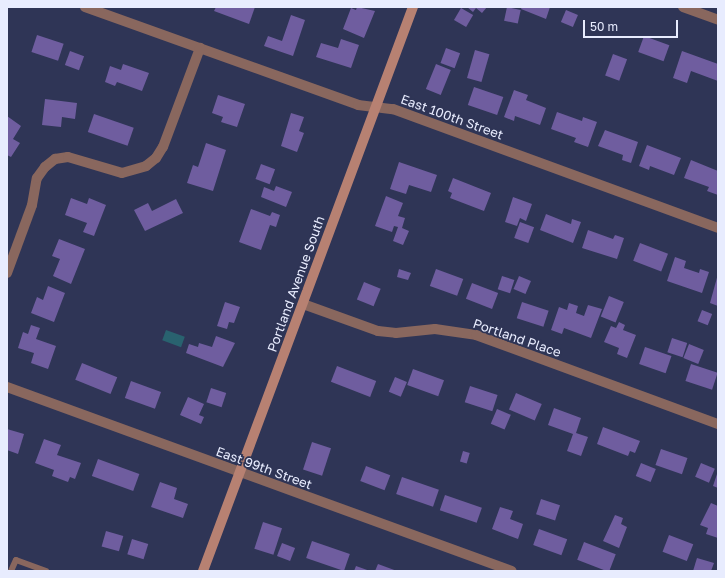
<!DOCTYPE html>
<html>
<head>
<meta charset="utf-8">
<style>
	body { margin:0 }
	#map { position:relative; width:725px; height:578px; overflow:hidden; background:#2f3556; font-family:"Golos Text",sans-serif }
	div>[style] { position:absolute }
	.water>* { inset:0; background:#29626f; transform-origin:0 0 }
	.building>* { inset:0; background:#6f5d9f; transform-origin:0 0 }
	.lane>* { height:6px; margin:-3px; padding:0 3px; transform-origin:3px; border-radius:3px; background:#89675e }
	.street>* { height:10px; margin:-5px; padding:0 5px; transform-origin:5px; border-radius:5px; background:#89675e }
	.secondary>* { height:10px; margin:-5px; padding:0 5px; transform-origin:5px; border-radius:5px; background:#b78172 }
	span { translate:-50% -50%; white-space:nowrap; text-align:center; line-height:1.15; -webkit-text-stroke:3.5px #2f3556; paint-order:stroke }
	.street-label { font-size:13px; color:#e8ecfe }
	.frame { position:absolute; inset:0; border:8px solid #e8ecfe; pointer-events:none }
	.scale { position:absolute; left:583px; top:20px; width:95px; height:18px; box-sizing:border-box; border:2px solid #e8ecfe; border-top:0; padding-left:5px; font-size:12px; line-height:14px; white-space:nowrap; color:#e8ecfe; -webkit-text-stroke:3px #2f3556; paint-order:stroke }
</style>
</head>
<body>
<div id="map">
	<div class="water">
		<i style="left:166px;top:330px;width:20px;height:11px;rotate:20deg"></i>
	</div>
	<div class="building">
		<i style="clip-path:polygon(216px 7px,255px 7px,249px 24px,214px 11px)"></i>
		<i style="clip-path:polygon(357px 7px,375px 11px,364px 38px,343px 29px,351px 8px,356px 10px)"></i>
		<i style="clip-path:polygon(467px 7px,487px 7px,482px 13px,476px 8px,473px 12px)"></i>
		<i style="left:507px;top:7px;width:14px;height:14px;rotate:12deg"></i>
		<i style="clip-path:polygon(522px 7px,550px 7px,546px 19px,521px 9px)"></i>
		<i style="left:461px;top:8px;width:14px;height:14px;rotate:30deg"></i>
		<i style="left:566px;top:10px;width:13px;height:13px;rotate:23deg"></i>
		<i style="clip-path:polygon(291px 15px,305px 20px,293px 56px,264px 46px,268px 36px,282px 41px)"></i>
		<i style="left:37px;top:35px;width:28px;height:18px;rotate:18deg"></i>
		<i style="left:644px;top:36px;width:27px;height:17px;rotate:20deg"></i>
		<i style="clip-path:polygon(341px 39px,359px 45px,351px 68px,316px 57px,321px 43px,338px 48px)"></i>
		<i style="left:446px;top:48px;width:15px;height:16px;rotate:20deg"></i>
		<i style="left:475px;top:50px;width:15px;height:29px;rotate:16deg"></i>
		<i style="left:70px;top:51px;width:15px;height:15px;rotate:20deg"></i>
		<i style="clip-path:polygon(682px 51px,718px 64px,718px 81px,691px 71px,687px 83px,673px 78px)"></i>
		<i style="left:613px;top:54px;width:15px;height:23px;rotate:20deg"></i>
		<i style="clip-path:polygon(123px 64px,149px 73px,142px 91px,117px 82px,115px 86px,105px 82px,110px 66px,121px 70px)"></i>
		<i style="left:436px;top:64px;width:16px;height:27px;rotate:22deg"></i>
		<i style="left:474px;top:87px;width:31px;height:19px;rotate:19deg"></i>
		<i style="clip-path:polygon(514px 90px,528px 95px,526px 100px,546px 108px,540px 125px,515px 116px,514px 121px,504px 117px)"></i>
		<i style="clip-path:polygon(218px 95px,245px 104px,237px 127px,221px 122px,223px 117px,212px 113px)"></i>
		<i style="clip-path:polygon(45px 99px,77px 103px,75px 119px,62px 117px,61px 127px,42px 125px)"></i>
		<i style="clip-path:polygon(557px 112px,582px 121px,583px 117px,597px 122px,588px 147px,574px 142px,576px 138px,551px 129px)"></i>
		<i style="clip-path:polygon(291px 113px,304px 117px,299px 131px,304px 133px,297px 152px,281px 146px)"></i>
		<i style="left:94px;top:114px;width:42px;height:19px;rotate:19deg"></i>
		<i style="clip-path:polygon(7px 116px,21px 126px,13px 139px,20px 143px,11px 157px,7px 155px)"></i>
		<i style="clip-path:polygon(605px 130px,638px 142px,631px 163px,622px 160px,623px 155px,598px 146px)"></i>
		<i style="clip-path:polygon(206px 143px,226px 150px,213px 191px,187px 183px,193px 165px,198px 167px)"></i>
		<i style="clip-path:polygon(647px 145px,681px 158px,674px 175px,650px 166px,649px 170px,639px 166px)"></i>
		<i style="clip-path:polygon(691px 160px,718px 171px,718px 195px,707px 191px,709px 187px,684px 178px)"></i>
		<i style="clip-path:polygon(399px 162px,437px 175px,431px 192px,409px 185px,406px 194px,390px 189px)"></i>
		<i style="left:261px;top:164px;width:15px;height:16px;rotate:20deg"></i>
		<i style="clip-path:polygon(453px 178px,491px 193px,484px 211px,450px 198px,452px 193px,448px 191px)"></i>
		<i style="clip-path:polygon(276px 186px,292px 192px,286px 207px,261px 197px,264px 187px,274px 191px)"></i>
		<i style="clip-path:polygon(386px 196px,403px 203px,398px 216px,405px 218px,402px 228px,409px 231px,403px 245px,393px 241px,398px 227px,394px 226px,392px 232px,375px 226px)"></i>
		<i style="clip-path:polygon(513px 197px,532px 204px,526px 221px,520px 218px,517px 226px,505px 222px)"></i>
		<i style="clip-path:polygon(71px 198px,87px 204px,89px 198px,106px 205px,94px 236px,83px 232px,87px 223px,65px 215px)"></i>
		<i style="clip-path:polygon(176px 199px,183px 213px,145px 231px,134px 210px,148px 203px,152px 211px)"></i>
		<i style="clip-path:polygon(251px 209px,270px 216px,272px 212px,280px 215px,276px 227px,270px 225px,261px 250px,239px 242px)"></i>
		<i style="clip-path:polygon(546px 214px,571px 224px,572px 219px,581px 222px,573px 243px,540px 230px)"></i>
		<i style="left:520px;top:222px;width:15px;height:17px;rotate:20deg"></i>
		<i style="clip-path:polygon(588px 230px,613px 239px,615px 235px,624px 238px,617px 259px,582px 248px)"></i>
		<i style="clip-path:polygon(59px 239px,85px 249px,71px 284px,53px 276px,60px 259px,52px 256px)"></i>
		<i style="left:640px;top:243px;width:30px;height:19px;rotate:21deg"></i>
		<i style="clip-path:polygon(675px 257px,686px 261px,684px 268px,699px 273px,700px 269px,709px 272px,702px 293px,667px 281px)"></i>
		<i style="clip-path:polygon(399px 269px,411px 273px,408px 280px,397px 277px)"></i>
		<i style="left:436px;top:269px;width:29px;height:18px;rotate:20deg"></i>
		<i style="clip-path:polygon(718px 274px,718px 306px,710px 303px)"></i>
		<i style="left:502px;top:276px;width:13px;height:14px;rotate:18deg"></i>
		<i style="left:519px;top:276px;width:13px;height:14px;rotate:23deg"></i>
		<i style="left:364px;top:282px;width:18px;height:19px;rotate:22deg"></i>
		<i style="left:472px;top:283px;width:28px;height:17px;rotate:21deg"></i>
		<i style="clip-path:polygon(48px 286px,65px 293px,54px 322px,31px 313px,37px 297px,43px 300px)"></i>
		<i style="left:609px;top:296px;width:16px;height:22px;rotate:22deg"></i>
		<i style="clip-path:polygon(225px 302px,240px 307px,234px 323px,229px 322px,227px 329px,217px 326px)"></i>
		<i style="left:522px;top:302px;width:28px;height:17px;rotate:18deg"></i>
		<i style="clip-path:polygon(569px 303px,578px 306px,576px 313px,584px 316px,588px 305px,602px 309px,591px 338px,564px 328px,562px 334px,551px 330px,559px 307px,567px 310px)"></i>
		<i style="left:702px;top:310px;width:11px;height:12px;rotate:22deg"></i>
		<i style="clip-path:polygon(619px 322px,625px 325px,623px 330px,636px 335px,627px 358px,617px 354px,619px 348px,604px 342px,611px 326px,616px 328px)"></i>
		<i style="clip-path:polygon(31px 325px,40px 328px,36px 339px,56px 346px,48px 369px,31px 363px,34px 353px,18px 348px,23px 332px,28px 334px)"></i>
		<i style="clip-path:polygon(216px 336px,235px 343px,223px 367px,186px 353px,189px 344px,198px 347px,199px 343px,212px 347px)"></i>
		<i style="left:672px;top:338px;width:16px;height:15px;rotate:18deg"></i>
		<i style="left:689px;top:344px;width:16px;height:15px;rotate:22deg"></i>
		<i style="left:645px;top:347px;width:28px;height:18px;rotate:19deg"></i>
		<i style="left:82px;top:363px;width:38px;height:18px;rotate:22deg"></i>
		<i style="left:691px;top:364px;width:28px;height:18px;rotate:18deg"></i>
		<i style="left:337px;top:366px;width:42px;height:17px;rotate:21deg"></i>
		<i style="left:413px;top:369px;width:33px;height:17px;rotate:20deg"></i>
		<i style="left:395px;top:377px;width:13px;height:16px;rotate:23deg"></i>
		<i style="left:131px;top:381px;width:32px;height:18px;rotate:20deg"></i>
		<i style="left:470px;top:386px;width:29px;height:17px;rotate:18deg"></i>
		<i style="left:211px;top:388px;width:16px;height:15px;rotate:18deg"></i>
		<i style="left:516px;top:393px;width:28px;height:18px;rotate:23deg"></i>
		<i style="clip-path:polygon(188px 397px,204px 404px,199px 415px,204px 417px,201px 424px,180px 415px)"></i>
		<i style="clip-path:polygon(554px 408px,581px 418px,576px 433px,588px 437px,581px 456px,567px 451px,573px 434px,548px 425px)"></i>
		<i style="left:497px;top:409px;width:15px;height:16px;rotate:23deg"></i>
		<i style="clip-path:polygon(603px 427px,640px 441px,635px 453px,630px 451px,628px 456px,597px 444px)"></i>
		<i style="clip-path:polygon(7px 429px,24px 434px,18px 454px,7px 450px)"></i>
		<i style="clip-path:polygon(44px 439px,61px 445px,57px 455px,81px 463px,75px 479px,70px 477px,68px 482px,52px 476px,54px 470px,35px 463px)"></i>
		<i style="left:312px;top:442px;width:20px;height:29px;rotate:18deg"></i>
		<i style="left:661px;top:449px;width:28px;height:17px;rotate:19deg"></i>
		<i style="left:463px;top:451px;width:7px;height:11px;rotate:16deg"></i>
		<i style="left:98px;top:459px;width:44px;height:18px;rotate:20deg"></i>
		<i style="left:641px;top:463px;width:16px;height:14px;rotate:22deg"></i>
		<i style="left:701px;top:463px;width:15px;height:15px;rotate:23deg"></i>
		<i style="left:366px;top:466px;width:26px;height:16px;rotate:21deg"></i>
		<i style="clip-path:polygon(718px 471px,718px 488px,713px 486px)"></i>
		<i style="left:402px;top:477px;width:39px;height:18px;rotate:19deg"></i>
		<i style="clip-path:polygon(160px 482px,177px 488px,174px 499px,188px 504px,183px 518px,151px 507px)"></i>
		<i style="left:445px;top:495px;width:39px;height:16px;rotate:19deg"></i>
		<i style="left:541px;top:499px;width:20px;height:16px;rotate:18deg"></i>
		<i style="clip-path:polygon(711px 503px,718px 506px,718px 538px,706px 534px,708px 528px,700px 525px)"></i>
		<i style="clip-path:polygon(500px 507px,513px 511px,510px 519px,523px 524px,518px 539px,492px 529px)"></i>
		<i style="clip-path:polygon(615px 515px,623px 518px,621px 524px,627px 527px,619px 548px,603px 541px)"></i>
		<i style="left:263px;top:522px;width:20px;height:28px;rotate:18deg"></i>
		<i style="left:539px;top:529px;width:30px;height:17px;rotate:20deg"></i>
		<i style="left:106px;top:531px;width:18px;height:16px;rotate:16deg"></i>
		<i style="left:669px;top:535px;width:26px;height:18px;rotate:21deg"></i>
		<i style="left:132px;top:539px;width:17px;height:16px;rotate:17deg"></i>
		<i style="left:312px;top:541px;width:40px;height:18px;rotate:19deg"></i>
		<i style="left:584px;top:542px;width:34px;height:19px;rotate:21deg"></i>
		<i style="left:282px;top:543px;width:14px;height:14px;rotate:21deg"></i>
		<i style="clip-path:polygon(697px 558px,714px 563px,711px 571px,693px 571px)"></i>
		<i style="clip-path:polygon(378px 564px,397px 571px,375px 571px)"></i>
		<i style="clip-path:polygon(356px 566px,370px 571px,354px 571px)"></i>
	</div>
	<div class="lane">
		<i style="left:11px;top:571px;width:12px;rotate:-66deg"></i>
		<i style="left:16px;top:560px;width:32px;rotate:20deg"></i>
	</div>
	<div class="street">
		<i style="left:85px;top:7px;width:290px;rotate:19.7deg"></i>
		<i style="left:358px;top:105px;width:35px;rotate:7deg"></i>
		<i style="left:393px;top:109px;width:346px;rotate:20.1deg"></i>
		<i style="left:683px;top:7px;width:37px;rotate:20deg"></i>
		<i style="left:7px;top:273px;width:72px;rotate:-69.8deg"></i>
		<i style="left:32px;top:205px;width:27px;rotate:-80deg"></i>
		<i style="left:37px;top:178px;width:14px;rotate:-54deg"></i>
		<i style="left:45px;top:167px;width:13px;rotate:-39deg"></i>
		<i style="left:55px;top:159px;width:13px;rotate:-9deg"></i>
		<i style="left:68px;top:157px;width:56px;rotate:16.5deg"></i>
		<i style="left:122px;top:173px;width:25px;rotate:-16deg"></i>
		<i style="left:146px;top:166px;width:13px;rotate:-39deg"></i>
		<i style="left:156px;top:158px;width:13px;rotate:-58deg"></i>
		<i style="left:163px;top:147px;width:106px;rotate:-69.5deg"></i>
		<i style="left:303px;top:304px;width:80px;rotate:19.8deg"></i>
		<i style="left:378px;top:331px;width:18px;rotate:6deg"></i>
		<i style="left:396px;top:333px;width:39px;rotate:-6deg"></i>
		<i style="left:435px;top:329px;width:41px;rotate:8.3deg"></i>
		<i style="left:476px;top:335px;width:258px;rotate:20.2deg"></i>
		<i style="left:7px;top:387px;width:537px;rotate:20.02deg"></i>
	</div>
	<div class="secondary">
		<i style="left:203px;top:571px;width:602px;rotate:-69.58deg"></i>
	</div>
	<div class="street-label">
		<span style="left:452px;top:117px;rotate:20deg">East 100th Street</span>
		<span style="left:296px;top:284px;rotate:-70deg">Portland Avenue South</span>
		<span style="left:517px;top:338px;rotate:19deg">Portland Place</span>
		<span style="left:264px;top:468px;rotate:20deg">East 99th Street</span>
	</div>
	<div class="frame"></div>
	<div class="scale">50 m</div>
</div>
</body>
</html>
